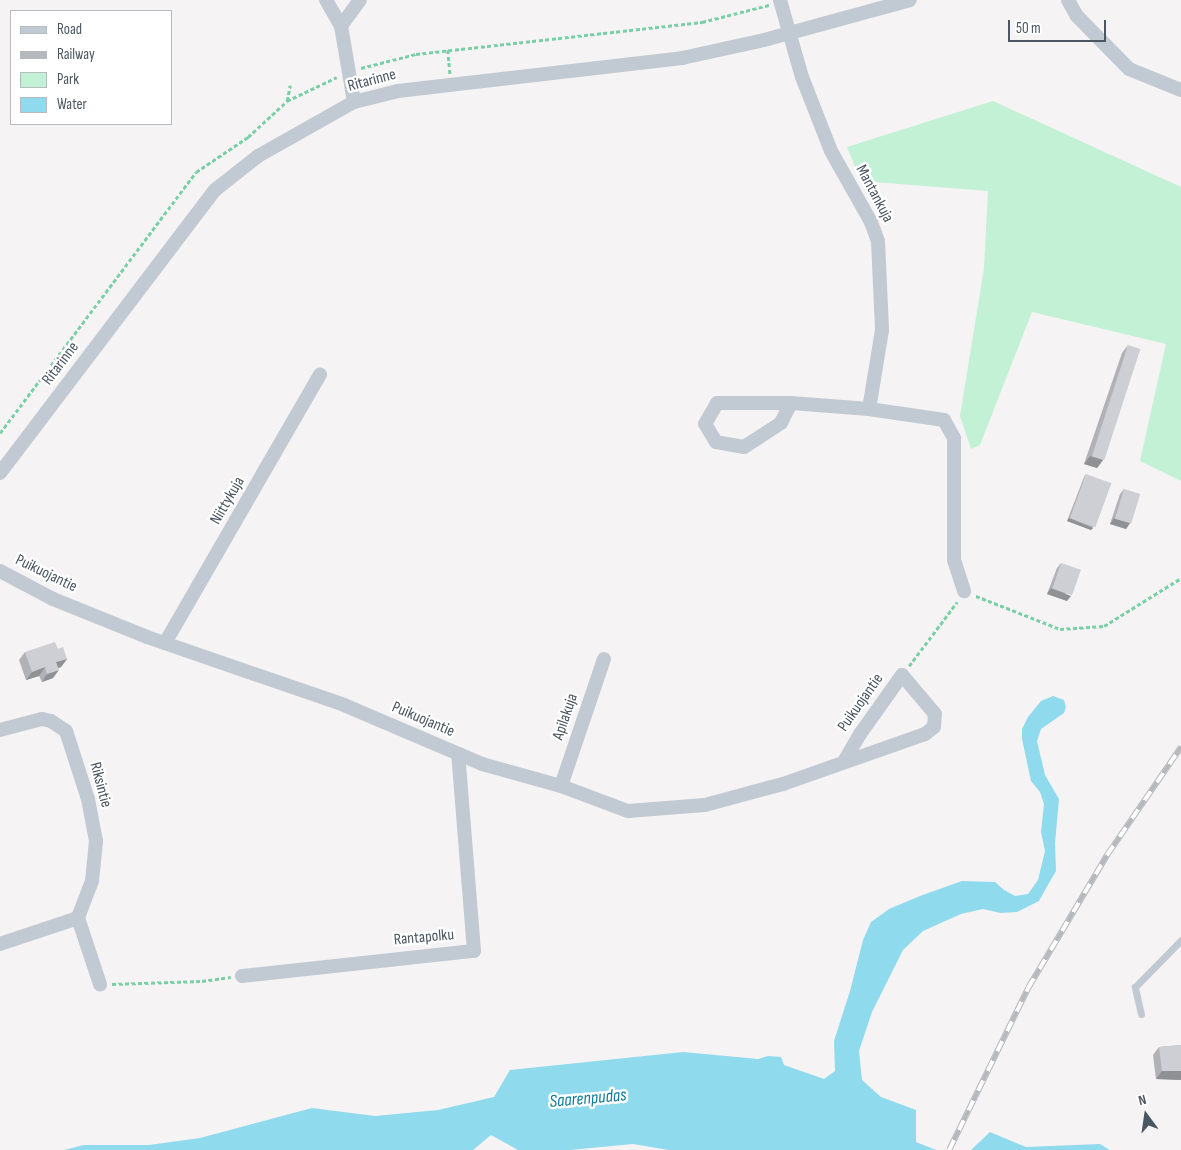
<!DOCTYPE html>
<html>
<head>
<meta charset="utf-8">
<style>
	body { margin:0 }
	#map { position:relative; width:1181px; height:1150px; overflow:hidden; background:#f5f3f3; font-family:"Sofia Sans Condensed",sans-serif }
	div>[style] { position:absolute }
	.green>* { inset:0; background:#c3f1d5 }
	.water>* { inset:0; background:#90daee }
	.path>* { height:2.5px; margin-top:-1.25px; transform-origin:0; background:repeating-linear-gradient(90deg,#7ad0a6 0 4px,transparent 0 6.5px) }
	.lane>* { height:7px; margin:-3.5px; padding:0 3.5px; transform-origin:3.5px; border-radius:3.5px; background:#c1cad2 }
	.street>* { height:14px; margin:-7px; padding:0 7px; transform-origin:7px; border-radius:7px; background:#c1cad2 }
	.rail>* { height:5.5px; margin-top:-2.75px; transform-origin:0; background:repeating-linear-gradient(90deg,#fff 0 11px,#b5b8bd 0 22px); box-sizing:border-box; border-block:1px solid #b5b8bd }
	.wall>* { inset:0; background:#b0b2b7 }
	.shaded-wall>* { inset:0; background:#909195 }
	.building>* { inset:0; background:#cdcfd5; transform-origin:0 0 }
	span { translate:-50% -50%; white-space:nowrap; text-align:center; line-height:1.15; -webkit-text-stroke:5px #fff; paint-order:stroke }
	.street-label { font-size:16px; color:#4a5661 }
	.water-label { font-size:18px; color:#0c7c9b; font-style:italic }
	.legend { position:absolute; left:10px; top:10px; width:162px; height:115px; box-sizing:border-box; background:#fff; border:1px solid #b7bbc0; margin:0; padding:6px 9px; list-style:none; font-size:15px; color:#4a5661 }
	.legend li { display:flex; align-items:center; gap:10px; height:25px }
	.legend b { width:25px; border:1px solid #b7bbc0 }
	.north { position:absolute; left:1121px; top:1090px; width:50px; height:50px; -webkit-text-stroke:4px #fff; paint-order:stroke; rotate:346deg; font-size:14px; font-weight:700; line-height:20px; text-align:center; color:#4a5661 }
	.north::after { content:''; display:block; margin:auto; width:18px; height:22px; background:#4a5661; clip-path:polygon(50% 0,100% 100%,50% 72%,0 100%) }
	.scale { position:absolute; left:1008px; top:20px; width:98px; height:22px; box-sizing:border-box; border:2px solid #4a5661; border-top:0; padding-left:6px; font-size:15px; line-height:18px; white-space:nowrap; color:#4a5661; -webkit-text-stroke:4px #fff; paint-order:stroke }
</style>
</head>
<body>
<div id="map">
	<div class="green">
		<i style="clip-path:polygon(993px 101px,1181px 187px,1181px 481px,1140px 461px,1166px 344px,1032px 312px,980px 445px,971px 449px,960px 416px,984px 268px,988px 191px,861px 181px,847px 147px)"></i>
	</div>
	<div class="water">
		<i style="clip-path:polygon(1053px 696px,1064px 700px,1066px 707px,1064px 713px,1041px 729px,1037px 741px,1045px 775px,1059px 799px,1055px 843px,1056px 871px,1049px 883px,1039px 901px,1017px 912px,1001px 913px,983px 909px,961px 914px,923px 931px,903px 950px,872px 1012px,859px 1051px,862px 1080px,881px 1097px,916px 1110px,916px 1142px,936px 1150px,669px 1150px,633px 1144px,570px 1150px,518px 1150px,491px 1135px,473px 1150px,64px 1150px,84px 1145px,149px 1145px,200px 1138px,312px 1108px,375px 1116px,438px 1110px,494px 1097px,510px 1070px,683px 1052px,758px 1059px,768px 1056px,781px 1057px,784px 1065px,824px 1079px,835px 1071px,834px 1041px,850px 991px,863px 940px,871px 922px,889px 909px,920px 896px,962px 881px,995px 882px,1004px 890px,1015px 896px,1028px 894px,1038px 880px,1045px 851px,1041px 832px,1044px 804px,1040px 792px,1031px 781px,1022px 739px,1022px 729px,1028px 717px,1041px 701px)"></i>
		<i style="clip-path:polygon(990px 1132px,1026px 1147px,1100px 1144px,1110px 1150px,971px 1150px)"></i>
	</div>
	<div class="path">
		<i style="left:448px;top:50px;width:24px;rotate:85deg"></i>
		<i style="left:361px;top:68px;width:57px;rotate:-14.3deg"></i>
		<i style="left:416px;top:54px;width:288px;rotate:-6.4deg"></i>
		<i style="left:702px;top:22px;width:69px;rotate:-14.2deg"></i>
		<i style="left:287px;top:101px;width:16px;rotate:-79deg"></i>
		<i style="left:0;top:433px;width:326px;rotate:-53.1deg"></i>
		<i style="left:196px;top:172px;width:63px;rotate:-33.9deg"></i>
		<i style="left:248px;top:137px;width:53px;rotate:-42.7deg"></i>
		<i style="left:287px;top:101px;width:55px;rotate:-25.6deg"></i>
		<i style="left:976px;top:596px;width:90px;rotate:21.4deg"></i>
		<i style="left:1060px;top:629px;width:44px;rotate:-3.9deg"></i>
		<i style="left:1104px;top:626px;width:91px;rotate:-31.9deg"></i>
		<i style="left:909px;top:666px;width:80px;rotate:-53.1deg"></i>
		<i style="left:112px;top:984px;width:90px;rotate:-1.9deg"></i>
		<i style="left:202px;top:981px;width:29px;rotate:-8deg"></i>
	</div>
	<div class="lane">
		<i style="left:1141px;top:1014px;width:28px;rotate:-103deg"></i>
		<i style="left:1135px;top:987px;width:66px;rotate:-45.6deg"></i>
	</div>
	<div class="street">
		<i style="left:326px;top:0;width:30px;rotate:60deg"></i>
		<i style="left:780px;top:0;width:80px;rotate:74.1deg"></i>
		<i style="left:802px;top:77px;width:79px;rotate:68.6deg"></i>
		<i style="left:831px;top:151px;width:81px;rotate:60.6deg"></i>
		<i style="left:871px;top:222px;width:20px;rotate:70deg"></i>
		<i style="left:878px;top:241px;width:89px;rotate:87.4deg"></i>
		<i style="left:882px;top:330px;width:80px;rotate:99.3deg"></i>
		<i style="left:1068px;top:0;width:18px;rotate:61deg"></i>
		<i style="left:1077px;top:16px;width:74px;rotate:45.5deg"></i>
		<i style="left:1129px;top:69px;width:56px;rotate:22deg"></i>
		<i style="left:354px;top:102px;width:77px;rotate:-99.7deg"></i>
		<i style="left:341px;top:26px;width:32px;rotate:-54deg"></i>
		<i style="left:791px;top:403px;width:22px;rotate:117deg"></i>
		<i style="left:781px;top:423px;width:44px;rotate:147deg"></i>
		<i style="left:744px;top:447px;width:28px;rotate:-170deg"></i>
		<i style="left:716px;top:442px;width:21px;rotate:-121deg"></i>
		<i style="left:705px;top:424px;width:24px;rotate:-60deg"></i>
		<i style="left:717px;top:403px;width:74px"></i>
		<i style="left:791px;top:403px;width:78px;rotate:4.4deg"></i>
		<i style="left:869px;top:409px;width:76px;rotate:8.3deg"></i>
		<i style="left:944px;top:420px;width:21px;rotate:61deg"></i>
		<i style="left:954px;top:438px;width:122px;rotate:90deg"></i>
		<i style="left:954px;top:560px;width:33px;rotate:72deg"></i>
		<i style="left:0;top:473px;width:355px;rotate:-52.8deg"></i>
		<i style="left:215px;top:190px;width:55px;rotate:-38.3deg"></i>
		<i style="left:258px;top:156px;width:110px;rotate:-29.4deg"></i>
		<i style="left:354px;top:102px;width:45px;rotate:-14deg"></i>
		<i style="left:398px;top:91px;width:286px;rotate:-6.6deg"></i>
		<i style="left:682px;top:58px;width:84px;rotate:-12.4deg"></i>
		<i style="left:764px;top:40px;width:151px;rotate:-15.3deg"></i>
		<i style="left:0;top:571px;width:60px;rotate:27.8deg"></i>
		<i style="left:53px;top:599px;width:101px;rotate:22deg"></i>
		<i style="left:147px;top:637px;width:208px;rotate:19deg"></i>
		<i style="left:344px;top:705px;width:150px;rotate:23.1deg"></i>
		<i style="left:482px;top:764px;width:82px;rotate:15.6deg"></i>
		<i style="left:561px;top:786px;width:72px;rotate:20.5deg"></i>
		<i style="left:628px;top:811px;width:77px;rotate:-4.5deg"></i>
		<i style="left:705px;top:805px;width:81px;rotate:-15.1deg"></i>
		<i style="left:783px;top:784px;width:151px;rotate:-19.4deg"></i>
		<i style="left:925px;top:734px;width:11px;rotate:-38deg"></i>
		<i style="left:934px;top:727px;width:13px;rotate:-86deg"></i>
		<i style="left:935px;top:714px;width:51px;rotate:-130.2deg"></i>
		<i style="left:902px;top:675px;width:72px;rotate:125.4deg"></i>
		<i style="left:860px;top:734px;width:32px;rotate:120deg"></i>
		<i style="left:165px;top:643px;width:310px;rotate:-60deg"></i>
		<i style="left:0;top:730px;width:43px;rotate:-14.7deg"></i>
		<i style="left:42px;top:719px;width:9px;rotate:13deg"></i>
		<i style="left:51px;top:721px;width:18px;rotate:34deg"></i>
		<i style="left:66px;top:731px;width:71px;rotate:72.1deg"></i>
		<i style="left:88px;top:799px;width:43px;rotate:79.2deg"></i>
		<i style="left:96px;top:841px;width:40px;rotate:95.7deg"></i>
		<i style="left:92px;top:881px;width:40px;rotate:111deg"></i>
		<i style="left:78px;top:918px;width:82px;rotate:161.6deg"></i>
		<i style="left:561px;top:786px;width:134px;rotate:-71.3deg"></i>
		<i style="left:78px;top:918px;width:70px;rotate:71.6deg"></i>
		<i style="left:242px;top:976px;width:233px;rotate:-6.2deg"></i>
		<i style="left:474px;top:951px;width:198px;rotate:-94.6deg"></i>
	</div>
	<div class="rail">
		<i style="left:949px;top:1150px;width:180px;rotate:-64deg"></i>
		<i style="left:1028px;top:988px;width:155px;rotate:-59.3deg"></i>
		<i style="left:1107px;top:855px;width:131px;rotate:-55.6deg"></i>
	</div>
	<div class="wall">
		<i style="clip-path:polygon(1128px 345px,1103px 460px,1097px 468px,1084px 464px,1122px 353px)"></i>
		<i style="clip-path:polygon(1086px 474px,1093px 528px,1091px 530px,1067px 521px,1084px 477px)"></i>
		<i style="clip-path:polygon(1124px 489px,1130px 523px,1126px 529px,1110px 524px,1120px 494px)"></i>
		<i style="clip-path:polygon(1061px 563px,1067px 601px,1047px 594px,1057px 568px)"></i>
		<i style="clip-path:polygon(58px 649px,67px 659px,61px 667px,58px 668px,53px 678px,42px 682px,39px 676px,26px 680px,19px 660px,25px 652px)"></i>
		<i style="clip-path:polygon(1181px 1045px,1181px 1080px,1156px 1079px,1153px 1055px,1159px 1047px)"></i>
	</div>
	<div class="shaded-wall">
		<i style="clip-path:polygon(1090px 456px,1103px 460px,1097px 468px,1084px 464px)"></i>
		<i style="clip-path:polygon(1069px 518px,1093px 528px,1091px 530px,1067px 521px)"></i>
		<i style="clip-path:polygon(1114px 518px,1130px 523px,1126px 529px,1110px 524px)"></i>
		<i style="clip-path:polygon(1051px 588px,1071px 596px,1067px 601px,1047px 594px)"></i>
		<i style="clip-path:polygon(67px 659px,61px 667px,50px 671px,56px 662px)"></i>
		<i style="clip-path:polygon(45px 667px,39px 676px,26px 680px,32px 672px)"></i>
		<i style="clip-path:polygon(59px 670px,53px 678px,42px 682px,47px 674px)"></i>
		<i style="clip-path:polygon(1162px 1071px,1181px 1071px,1181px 1080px,1156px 1079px)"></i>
	</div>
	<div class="building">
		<i style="left:1128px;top:345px;width:13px;height:117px;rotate:18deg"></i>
		<i style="left:1086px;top:474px;width:27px;height:47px;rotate:20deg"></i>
		<i style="left:1124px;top:489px;width:17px;height:31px;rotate:17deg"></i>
		<i style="left:1061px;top:563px;width:21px;height:27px;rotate:19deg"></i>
		<i style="clip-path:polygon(55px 642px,58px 649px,63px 647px,67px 659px,56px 662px,59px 670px,47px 674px,45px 667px,32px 672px,25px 652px)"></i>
		<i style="clip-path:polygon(1181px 1045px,1181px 1071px,1162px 1071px,1159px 1047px)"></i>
	</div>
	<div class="street-label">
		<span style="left:372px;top:81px;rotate:-15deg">Ritarinne</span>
		<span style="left:874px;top:194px;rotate:62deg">Mantankuja</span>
		<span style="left:61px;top:364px;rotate:-53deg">Ritarinne</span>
		<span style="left:228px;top:501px;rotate:-60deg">Niittykuja</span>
		<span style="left:46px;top:574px;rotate:26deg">Puikuojantie</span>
		<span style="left:861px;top:703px;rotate:-55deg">Puikuojantie</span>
		<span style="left:566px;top:717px;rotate:-71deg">Apilakuja</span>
		<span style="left:423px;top:720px;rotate:23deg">Puikuojantie</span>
		<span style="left:100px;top:785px;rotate:75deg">Riksintie</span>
		<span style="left:424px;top:938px;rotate:-5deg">Rantapolku</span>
	</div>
	<div class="water-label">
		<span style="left:588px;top:1099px;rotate:-5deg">Saarenpudas</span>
	</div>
	<ul class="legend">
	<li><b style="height:6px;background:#c1cad2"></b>Road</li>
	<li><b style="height:6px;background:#b5b8bd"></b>Railway</li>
	<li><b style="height:14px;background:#c3f1d5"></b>Park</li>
	<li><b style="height:14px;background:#90daee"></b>Water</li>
	</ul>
	<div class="north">N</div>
	<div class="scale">50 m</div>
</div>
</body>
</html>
